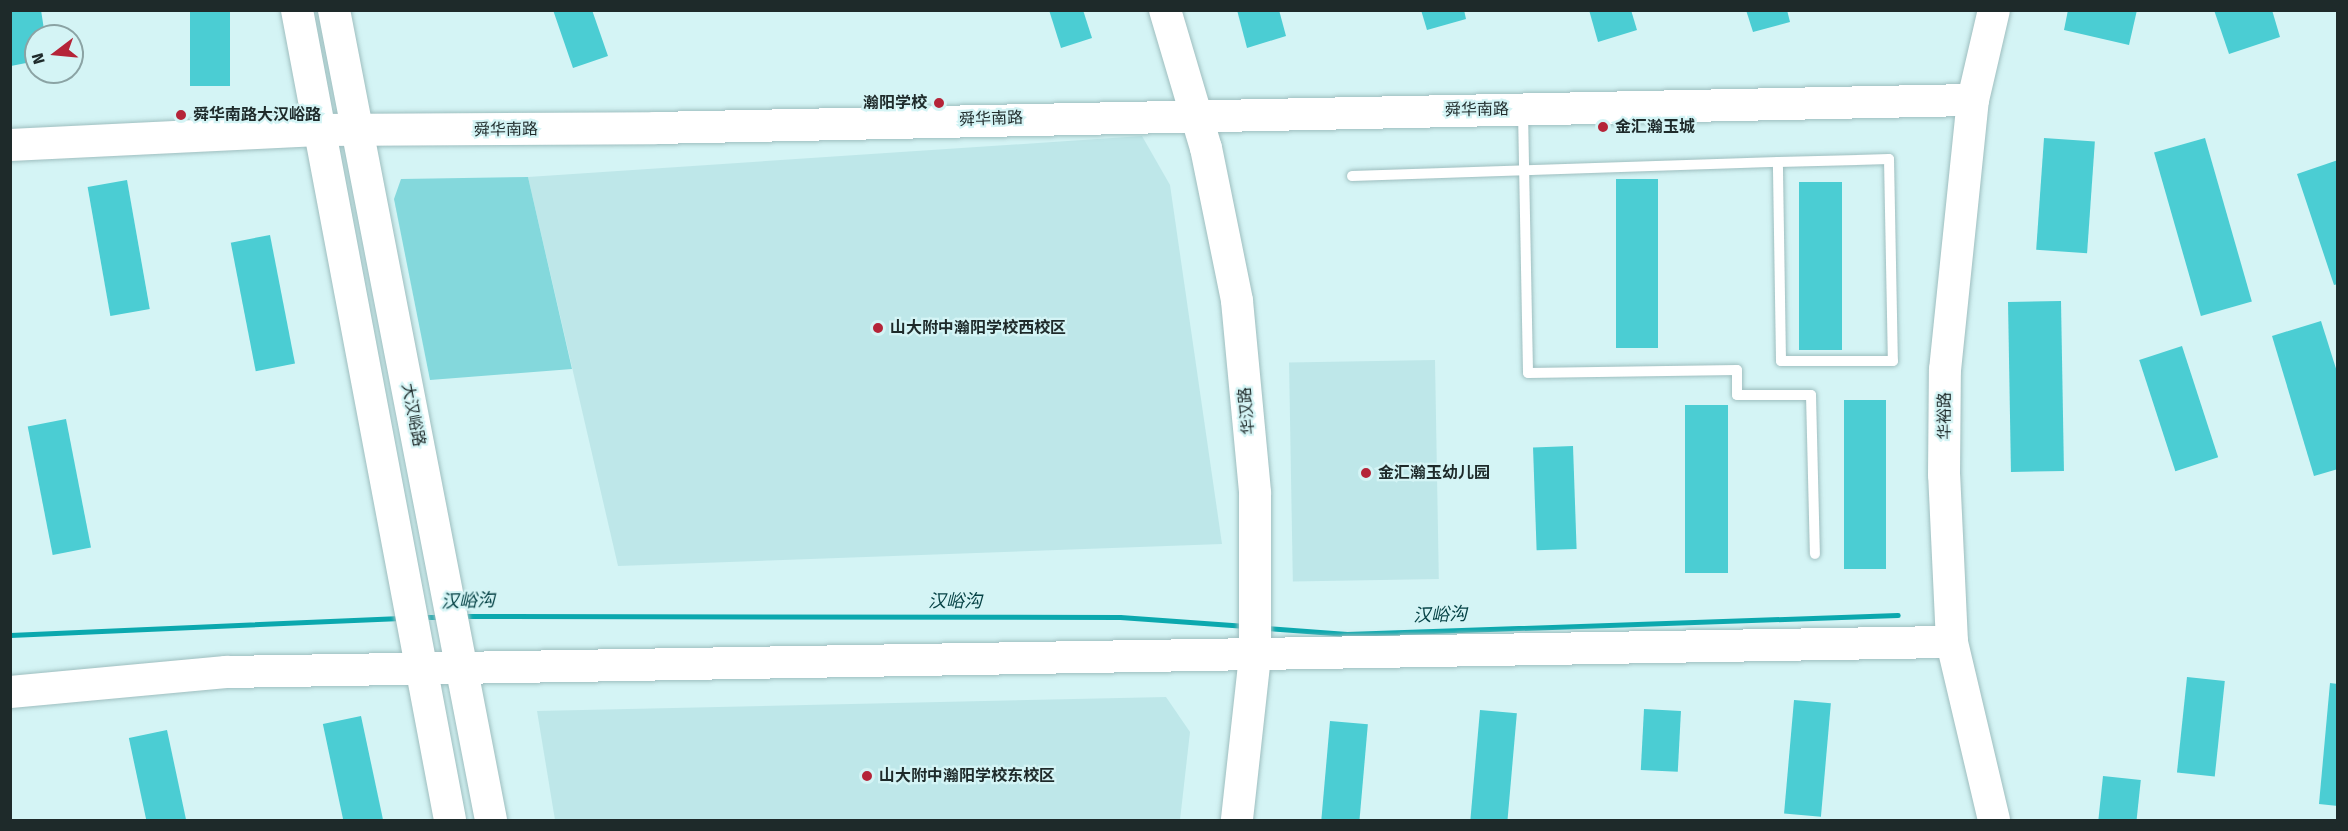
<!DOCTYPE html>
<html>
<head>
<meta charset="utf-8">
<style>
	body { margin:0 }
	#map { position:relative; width:2348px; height:831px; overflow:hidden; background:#d4f4f5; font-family:"Fira Sans","Noto Sans SC",sans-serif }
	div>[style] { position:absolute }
	.built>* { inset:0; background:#bee7e9; transform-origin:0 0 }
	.green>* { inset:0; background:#84d8dc }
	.stream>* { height:5px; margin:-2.5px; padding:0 2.5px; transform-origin:2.5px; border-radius:2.5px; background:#0ba8ae }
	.building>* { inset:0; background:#4bcdd3; transform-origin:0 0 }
	.roads { filter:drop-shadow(0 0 2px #9ebebf) drop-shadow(0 0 2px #9ebebf) }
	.lane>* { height:10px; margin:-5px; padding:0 5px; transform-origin:5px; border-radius:5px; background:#fff }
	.secondary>* { height:32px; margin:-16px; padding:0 16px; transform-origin:16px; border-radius:16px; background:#fff }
	.dots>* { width:16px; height:16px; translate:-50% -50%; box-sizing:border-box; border:3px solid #d4f4f5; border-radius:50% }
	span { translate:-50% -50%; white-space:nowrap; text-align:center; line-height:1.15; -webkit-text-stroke:4.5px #d4f4f5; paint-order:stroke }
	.poi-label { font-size:16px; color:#1e2a2a; font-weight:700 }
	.right { translate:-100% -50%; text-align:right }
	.left { translate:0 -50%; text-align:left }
	.street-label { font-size:16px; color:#1e2a2a }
	.water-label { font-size:18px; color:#054245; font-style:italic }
	.frame { position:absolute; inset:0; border:12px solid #1e2a2a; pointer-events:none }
	.north { position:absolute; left:24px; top:24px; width:60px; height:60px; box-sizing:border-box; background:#d4f4f5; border:2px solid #8ba3a4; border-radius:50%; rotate:254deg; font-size:16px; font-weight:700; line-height:24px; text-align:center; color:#1e2a2a }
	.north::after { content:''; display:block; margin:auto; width:21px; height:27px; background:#b52438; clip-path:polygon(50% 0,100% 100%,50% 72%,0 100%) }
</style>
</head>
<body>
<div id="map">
	<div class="built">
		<i style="clip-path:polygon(1142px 136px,1170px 185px,1222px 544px,618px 566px,528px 177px)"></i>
		<i style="left:1435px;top:360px;width:219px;height:146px;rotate:89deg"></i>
		<i style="clip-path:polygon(1166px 697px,1190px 732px,1180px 820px,555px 820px,537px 711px)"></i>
	</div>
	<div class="green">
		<i style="clip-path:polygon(528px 177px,572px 369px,430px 380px,394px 199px,401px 179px)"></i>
	</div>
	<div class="stream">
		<i style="left:461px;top:616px;width:659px;rotate:0.09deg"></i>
		<i style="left:1120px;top:617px;width:126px;rotate:4.1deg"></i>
		<i style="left:422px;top:617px;width:21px"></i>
		<i style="left:1265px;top:628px;width:82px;rotate:4.2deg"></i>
		<i style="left:1347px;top:634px;width:551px;rotate:-1.97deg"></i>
		<i style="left:10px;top:635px;width:391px;rotate:-2.5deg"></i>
	</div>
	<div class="building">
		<i style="clip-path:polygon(10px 10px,41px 10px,45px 36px,36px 36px,36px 61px,11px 66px)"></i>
		<i style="left:190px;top:10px;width:40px;height:76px"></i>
		<i style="clip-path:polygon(553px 10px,592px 10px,608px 56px,573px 68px)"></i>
		<i style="clip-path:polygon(1049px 10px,1083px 10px,1092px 38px,1061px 48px)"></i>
		<i style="clip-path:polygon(1237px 10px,1279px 10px,1286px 36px,1247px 48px)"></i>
		<i style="clip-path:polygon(1421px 10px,1464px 10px,1466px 19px,1427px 30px)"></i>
		<i style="clip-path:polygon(1589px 10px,1631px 10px,1637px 30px,1598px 42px)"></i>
		<i style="clip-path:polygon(1746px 10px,1787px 10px,1790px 22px,1753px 32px)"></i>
		<i style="clip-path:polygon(2068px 10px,2137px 10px,2129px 45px,2064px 30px)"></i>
		<i style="clip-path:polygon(2214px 10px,2272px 10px,2280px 37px,2229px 54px)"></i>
		<i style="left:2044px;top:138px;width:51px;height:112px;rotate:4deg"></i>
		<i style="left:2205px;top:138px;width:170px;height:53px;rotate:74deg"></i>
		<i style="clip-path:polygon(2338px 160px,2338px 284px,2334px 285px,2297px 174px)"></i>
		<i style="left:1616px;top:179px;width:42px;height:169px"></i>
		<i style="left:127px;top:180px;width:131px;height:40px;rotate:80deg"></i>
		<i style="left:1799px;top:182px;width:43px;height:168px"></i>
		<i style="left:270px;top:235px;width:131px;height:40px;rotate:79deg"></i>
		<i style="left:2061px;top:301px;width:170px;height:53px;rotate:89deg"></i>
		<i style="clip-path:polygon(2321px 321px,2338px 375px,2338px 469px,2314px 476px,2272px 336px)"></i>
		<i style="left:2182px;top:346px;width:117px;height:45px;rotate:72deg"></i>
		<i style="left:1844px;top:400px;width:42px;height:169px"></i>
		<i style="left:1685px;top:405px;width:43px;height:168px"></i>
		<i style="left:66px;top:419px;width:131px;height:39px;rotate:79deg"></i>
		<i style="left:1573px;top:446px;width:103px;height:40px;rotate:88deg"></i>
		<i style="left:2187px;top:677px;width:38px;height:96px;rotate:6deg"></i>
		<i style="clip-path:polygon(2330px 683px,2338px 684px,2338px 806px,2319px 804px)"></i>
		<i style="left:1794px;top:700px;width:37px;height:114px;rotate:5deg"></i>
		<i style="left:1644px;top:709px;width:37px;height:61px;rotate:3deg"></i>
		<i style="left:1480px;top:710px;width:37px;height:110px;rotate:5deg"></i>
		<i style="left:361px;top:716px;width:106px;height:39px;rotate:78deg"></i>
		<i style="left:1330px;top:721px;width:38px;height:99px;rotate:5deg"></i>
		<i style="left:167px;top:730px;width:92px;height:39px;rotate:78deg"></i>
		<i style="left:2103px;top:776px;width:38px;height:44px;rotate:6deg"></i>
	</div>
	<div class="roads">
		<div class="lane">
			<i style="left:1523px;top:112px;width:261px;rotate:88.9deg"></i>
			<i style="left:1528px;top:373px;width:209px;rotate:-0.8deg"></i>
			<i style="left:1737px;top:370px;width:25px;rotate:90deg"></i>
			<i style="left:1737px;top:395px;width:74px"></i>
			<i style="left:1811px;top:395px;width:159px;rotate:88.6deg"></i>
			<i style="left:1352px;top:176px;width:426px;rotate:-1.9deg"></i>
			<i style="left:1778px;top:162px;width:111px;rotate:-1.5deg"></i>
			<i style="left:1889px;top:159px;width:202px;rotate:88.9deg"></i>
			<i style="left:1893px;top:361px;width:112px;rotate:180deg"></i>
			<i style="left:1781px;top:361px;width:199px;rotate:-90.9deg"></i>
		</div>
		<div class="secondary">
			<i style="left:297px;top:10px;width:824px;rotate:79.3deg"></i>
			<i style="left:334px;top:10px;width:825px;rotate:79.03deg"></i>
			<i style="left:1165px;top:10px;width:144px;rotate:73.5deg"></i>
			<i style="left:1206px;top:148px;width:156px;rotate:78.5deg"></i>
			<i style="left:1237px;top:301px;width:193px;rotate:84.6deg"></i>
			<i style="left:1255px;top:493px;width:163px;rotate:90deg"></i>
			<i style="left:1255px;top:656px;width:165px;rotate:96.3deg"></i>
			<i style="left:10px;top:145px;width:309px;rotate:-2.8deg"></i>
			<i style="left:319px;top:130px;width:336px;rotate:-0.3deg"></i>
			<i style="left:655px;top:128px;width:1318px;rotate:-1.22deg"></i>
			<i style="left:10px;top:692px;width:217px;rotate:-5.3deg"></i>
			<i style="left:226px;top:672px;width:1726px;rotate:-1deg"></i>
			<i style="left:1994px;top:820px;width:183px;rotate:-103.3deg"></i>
			<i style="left:1952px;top:642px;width:167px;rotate:-92.7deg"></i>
			<i style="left:1944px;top:475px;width:105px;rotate:-89.5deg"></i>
			<i style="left:1945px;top:370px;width:271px;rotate:-84.1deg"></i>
			<i style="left:1973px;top:100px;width:92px;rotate:-76.9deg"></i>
		</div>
	</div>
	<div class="dots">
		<i style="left:939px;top:103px;background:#b52438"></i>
		<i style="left:181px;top:115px;background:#b52438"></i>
		<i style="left:1603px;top:127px;background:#b52438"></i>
		<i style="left:878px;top:328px;background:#b52438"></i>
		<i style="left:1366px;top:473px;background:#b52438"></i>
		<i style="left:867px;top:776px;background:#b52438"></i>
	</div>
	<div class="poi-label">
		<span class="right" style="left:927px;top:103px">瀚阳学校</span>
		<span class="left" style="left:193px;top:115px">舜华南路大汉峪路</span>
		<span class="left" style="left:1615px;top:127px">金汇瀚玉城</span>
		<span class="left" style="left:890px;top:328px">山大附中瀚阳学校西校区</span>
		<span class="left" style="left:1378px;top:473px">金汇瀚玉幼儿园</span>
		<span class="left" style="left:879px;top:776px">山大附中瀚阳学校东校区</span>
	</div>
	<div class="street-label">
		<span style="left:1477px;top:110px;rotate:-1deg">舜华南路</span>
		<span style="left:991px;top:119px;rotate:-2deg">舜华南路</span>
		<span style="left:506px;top:130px;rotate:-1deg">舜华南路</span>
		<span style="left:1247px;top:411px;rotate:-95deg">华汉路</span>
		<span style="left:413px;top:415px;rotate:79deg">大汉峪路</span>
		<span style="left:1945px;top:416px;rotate:-90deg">华裕路</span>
	</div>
	<div class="water-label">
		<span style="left:468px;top:601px;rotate:-2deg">汉峪沟</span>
		<span style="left:955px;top:601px">汉峪沟</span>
		<span style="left:1440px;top:615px;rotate:-2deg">汉峪沟</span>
	</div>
	<div class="frame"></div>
	<div class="north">N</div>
</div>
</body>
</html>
